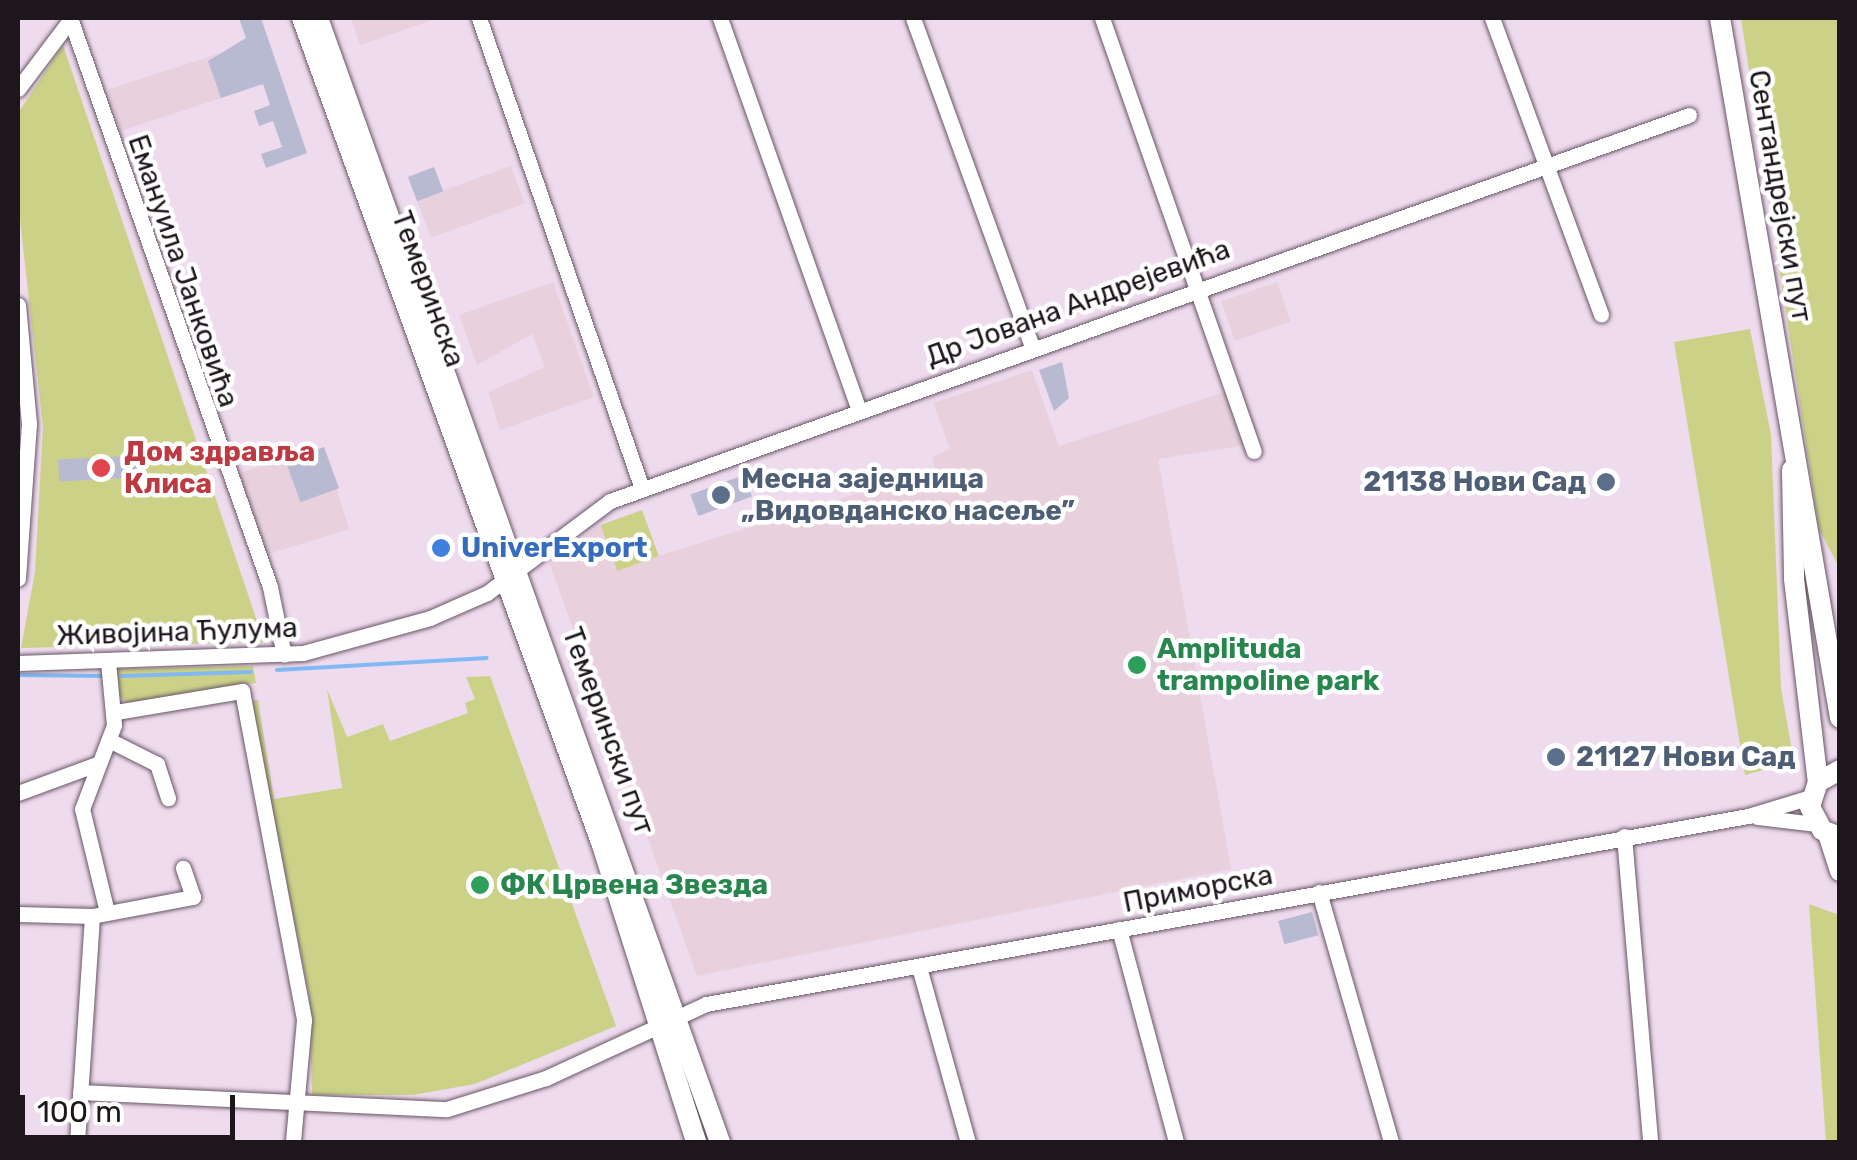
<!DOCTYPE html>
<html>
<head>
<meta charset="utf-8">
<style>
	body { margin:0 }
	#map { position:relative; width:1857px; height:1160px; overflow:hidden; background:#efdbee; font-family:Rubik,sans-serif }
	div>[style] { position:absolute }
	.commercial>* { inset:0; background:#e8d1dd; transform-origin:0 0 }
	.green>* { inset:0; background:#cbd288; transform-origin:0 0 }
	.stream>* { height:4px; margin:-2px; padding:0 2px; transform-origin:2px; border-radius:2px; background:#82b9f3 }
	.building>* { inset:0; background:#b8bad2; transform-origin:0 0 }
	.roads { filter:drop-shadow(0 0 2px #675666) drop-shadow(0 0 2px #675666) }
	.minor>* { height:15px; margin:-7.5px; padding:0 7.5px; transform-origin:7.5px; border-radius:7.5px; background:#fff }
	.major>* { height:20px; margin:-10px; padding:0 10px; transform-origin:10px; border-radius:10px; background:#fff }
	.dots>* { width:28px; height:28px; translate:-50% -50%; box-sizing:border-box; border:5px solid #fff; border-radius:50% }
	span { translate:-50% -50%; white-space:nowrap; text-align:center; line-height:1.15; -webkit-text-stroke:9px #fff; paint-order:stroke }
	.street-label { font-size:28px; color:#1d161d }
	.health-label { font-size:28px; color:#be3a42; font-weight:700 }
	.left { translate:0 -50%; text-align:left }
	.service-label { font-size:28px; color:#4e5e75; font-weight:700 }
	.right { translate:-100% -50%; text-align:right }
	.shop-label { font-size:28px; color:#366cbe; font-weight:700 }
	.leisure-label { font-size:28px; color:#27864d; font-weight:700 }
	.frame { position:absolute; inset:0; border:20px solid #1d161d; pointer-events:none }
	.scale { position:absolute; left:20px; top:1095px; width:215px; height:45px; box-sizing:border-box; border:5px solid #1d161d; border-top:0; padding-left:12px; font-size:30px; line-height:35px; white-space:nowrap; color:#1d161d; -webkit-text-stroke:8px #fff; paint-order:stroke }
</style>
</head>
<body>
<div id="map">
	<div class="commercial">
		<i style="clip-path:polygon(351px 18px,438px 18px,360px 45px)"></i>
		<i style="left:233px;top:49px;width:43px;height:132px;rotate:72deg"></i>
		<i style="left:511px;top:166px;width:40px;height:100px;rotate:70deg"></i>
		<i style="clip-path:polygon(553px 282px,594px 397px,500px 430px,488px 392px,545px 367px,532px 334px,477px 365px,459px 315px)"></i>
		<i style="left:1277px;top:282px;width:42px;height:59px;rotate:71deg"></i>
		<i style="clip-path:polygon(1032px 370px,1059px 446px,1228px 391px,1247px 445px,1158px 459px,1231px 869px,697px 976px,548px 559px,601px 525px,620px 568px,935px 469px,932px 457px,950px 449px,933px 403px)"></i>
		<i style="left:324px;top:447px;width:86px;height:92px;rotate:73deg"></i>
	</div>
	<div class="green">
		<i style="clip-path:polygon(1741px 18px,1839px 18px,1839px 567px,1819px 529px)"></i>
		<i style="clip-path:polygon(63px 45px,264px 642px,21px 648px,35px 572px,43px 427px,18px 201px,18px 113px)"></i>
		<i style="clip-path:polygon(1750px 329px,1771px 435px,1781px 688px,1794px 762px,1745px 775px,1674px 342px)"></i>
		<i style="left:642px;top:510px;width:49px;height:44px;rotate:70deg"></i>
		<i style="clip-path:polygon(253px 666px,256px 683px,128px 703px,119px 696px,115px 669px)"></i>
		<i style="clip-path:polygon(490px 676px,616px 1026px,475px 1084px,413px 1095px,312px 1095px,309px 995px,251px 701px,258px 700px,274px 799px,342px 788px,327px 689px,347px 737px,383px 724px,390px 741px,468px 713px,465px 703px,475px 699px,466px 677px)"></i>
		<i style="clip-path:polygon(1809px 904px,1839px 915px,1839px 1142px,1826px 1142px)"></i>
	</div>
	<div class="stream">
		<i style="left:277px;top:670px;width:210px;rotate:-3.3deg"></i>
		<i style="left:18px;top:675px;width:85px;rotate:0.7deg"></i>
		<i style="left:122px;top:676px;width:129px;rotate:-1.8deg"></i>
	</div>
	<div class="building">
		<i style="clip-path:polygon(239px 18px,261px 18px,307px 153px,266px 168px,261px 154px,282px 147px,273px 121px,259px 126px,254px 111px,270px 105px,263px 84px,221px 98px,208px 61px,246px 38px)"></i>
		<i style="left:434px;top:167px;width:26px;height:28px;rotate:69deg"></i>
		<i style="clip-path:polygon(1062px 362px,1069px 398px,1054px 411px,1039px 370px)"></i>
		<i style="left:324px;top:447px;width:44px;height:41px;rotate:70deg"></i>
		<i style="left:144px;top:455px;width:22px;height:86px;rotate:87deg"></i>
		<i style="left:744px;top:475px;width:23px;height:57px;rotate:70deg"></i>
		<i style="left:1312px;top:912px;width:24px;height:35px;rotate:75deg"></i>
	</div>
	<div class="roads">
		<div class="minor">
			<i style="left:70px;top:18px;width:603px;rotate:70.63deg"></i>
			<i style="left:270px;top:587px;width:69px;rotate:78.4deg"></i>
			<i style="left:479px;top:18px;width:499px;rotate:70.9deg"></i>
			<i style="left:720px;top:18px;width:414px;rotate:70.5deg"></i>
			<i style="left:913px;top:18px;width:349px;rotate:70.1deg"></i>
			<i style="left:1102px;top:18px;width:459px;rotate:70.7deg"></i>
			<i style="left:1492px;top:18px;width:316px;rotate:69.8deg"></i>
			<i style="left:18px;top:89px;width:88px;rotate:-52.9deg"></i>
			<i style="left:18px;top:305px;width:120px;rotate:84.7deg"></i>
			<i style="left:29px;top:424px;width:155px;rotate:94.1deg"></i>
			<i style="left:18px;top:663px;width:285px;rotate:-2deg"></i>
			<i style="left:303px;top:653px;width:132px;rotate:-15.4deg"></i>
			<i style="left:430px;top:618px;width:62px;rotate:-23.7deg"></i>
			<i style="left:487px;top:593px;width:154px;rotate:-36.8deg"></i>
			<i style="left:610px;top:501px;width:1146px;rotate:-19.68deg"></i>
			<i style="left:116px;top:712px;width:128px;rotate:-9.5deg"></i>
			<i style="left:242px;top:691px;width:335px;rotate:79.3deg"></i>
			<i style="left:304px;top:1020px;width:122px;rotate:95.2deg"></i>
			<i style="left:109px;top:740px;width:54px;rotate:26.6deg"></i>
			<i style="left:157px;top:764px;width:36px;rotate:72deg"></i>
			<i style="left:18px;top:793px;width:84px;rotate:-20.2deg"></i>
			<i style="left:1757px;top:817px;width:59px;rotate:6.8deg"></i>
			<i style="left:1624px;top:836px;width:307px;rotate:85.1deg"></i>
			<i style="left:1319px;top:892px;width:260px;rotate:73.9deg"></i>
			<i style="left:106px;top:908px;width:102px;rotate:-103.6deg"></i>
			<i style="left:82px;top:809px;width:90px;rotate:-69.1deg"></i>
			<i style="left:114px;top:725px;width:64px;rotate:-95.4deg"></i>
			<i style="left:18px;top:914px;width:74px;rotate:1.5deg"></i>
			<i style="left:92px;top:916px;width:103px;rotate:-10.7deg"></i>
			<i style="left:193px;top:897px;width:31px;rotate:-109deg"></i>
			<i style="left:1119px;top:929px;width:220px;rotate:75deg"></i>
			<i style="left:919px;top:967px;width:182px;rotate:74.4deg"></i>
			<i style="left:80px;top:1092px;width:367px;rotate:2.7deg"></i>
			<i style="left:447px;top:1109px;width:104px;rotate:-17.4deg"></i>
			<i style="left:546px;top:1078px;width:176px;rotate:-24.8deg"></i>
			<i style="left:706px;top:1004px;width:1059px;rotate:-10.23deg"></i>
			<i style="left:1748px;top:816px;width:65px;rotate:-17deg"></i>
			<i style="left:77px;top:1142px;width:226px;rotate:-86.2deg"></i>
		</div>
		<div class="major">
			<i style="left:302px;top:18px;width:877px;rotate:70.06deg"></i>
			<i style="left:601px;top:842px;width:315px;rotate:72.4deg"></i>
			<i style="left:318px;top:18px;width:1194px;rotate:70.32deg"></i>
			<i style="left:1720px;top:18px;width:710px;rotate:80.27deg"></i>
			<i style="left:1792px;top:470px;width:109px;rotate:88.9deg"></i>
			<i style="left:1794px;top:579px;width:204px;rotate:83.3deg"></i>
			<i style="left:1840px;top:770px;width:25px;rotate:151deg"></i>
			<i style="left:1818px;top:782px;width:26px;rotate:108deg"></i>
			<i style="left:1810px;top:807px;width:26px;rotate:62deg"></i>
			<i style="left:1822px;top:830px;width:19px;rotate:21deg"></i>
			<i style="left:1828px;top:834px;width:39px;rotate:72deg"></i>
		</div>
	</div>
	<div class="dots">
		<i style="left:101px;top:468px;background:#e0444e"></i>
		<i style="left:1606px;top:482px;background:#5c6f8a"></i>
		<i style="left:721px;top:495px;background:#5c6f8a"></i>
		<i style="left:441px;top:548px;background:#3f7fe0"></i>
		<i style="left:1137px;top:665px;background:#2e9e5b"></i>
		<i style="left:1556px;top:757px;background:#5c6f8a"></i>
		<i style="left:480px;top:885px;background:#2e9e5b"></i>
	</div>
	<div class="street-label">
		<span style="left:1780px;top:196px;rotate:80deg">Сентандрејски пут</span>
		<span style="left:183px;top:271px;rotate:71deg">Емануила Јанковића</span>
		<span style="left:428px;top:289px;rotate:70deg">Темеринска</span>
		<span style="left:1078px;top:303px;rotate:-20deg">Др Јована Андрејевића</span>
		<span style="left:177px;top:632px;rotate:-2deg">Живојина Ћулума</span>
		<span style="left:608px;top:731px;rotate:70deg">Темерински пут</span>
		<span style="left:1198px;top:889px;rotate:-11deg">Приморска</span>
	</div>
	<div class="health-label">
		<span class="left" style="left:124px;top:468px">Дом здравља<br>Клиса</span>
	</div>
	<div class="service-label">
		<span class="left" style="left:741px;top:495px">Месна заједница<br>„Видовданско насеље”</span>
		<span class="right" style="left:1586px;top:482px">21138 Нови Сад</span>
		<span class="left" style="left:1576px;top:757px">21127 Нови Сад</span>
	</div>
	<div class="shop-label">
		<span class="left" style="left:461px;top:548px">UniverExport</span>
	</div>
	<div class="leisure-label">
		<span class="left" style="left:1157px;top:665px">Amplituda<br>trampoline park</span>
		<span class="left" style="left:500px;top:885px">ФК Црвена Звезда</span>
	</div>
	<div class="frame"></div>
	<div class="scale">100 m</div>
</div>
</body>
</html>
